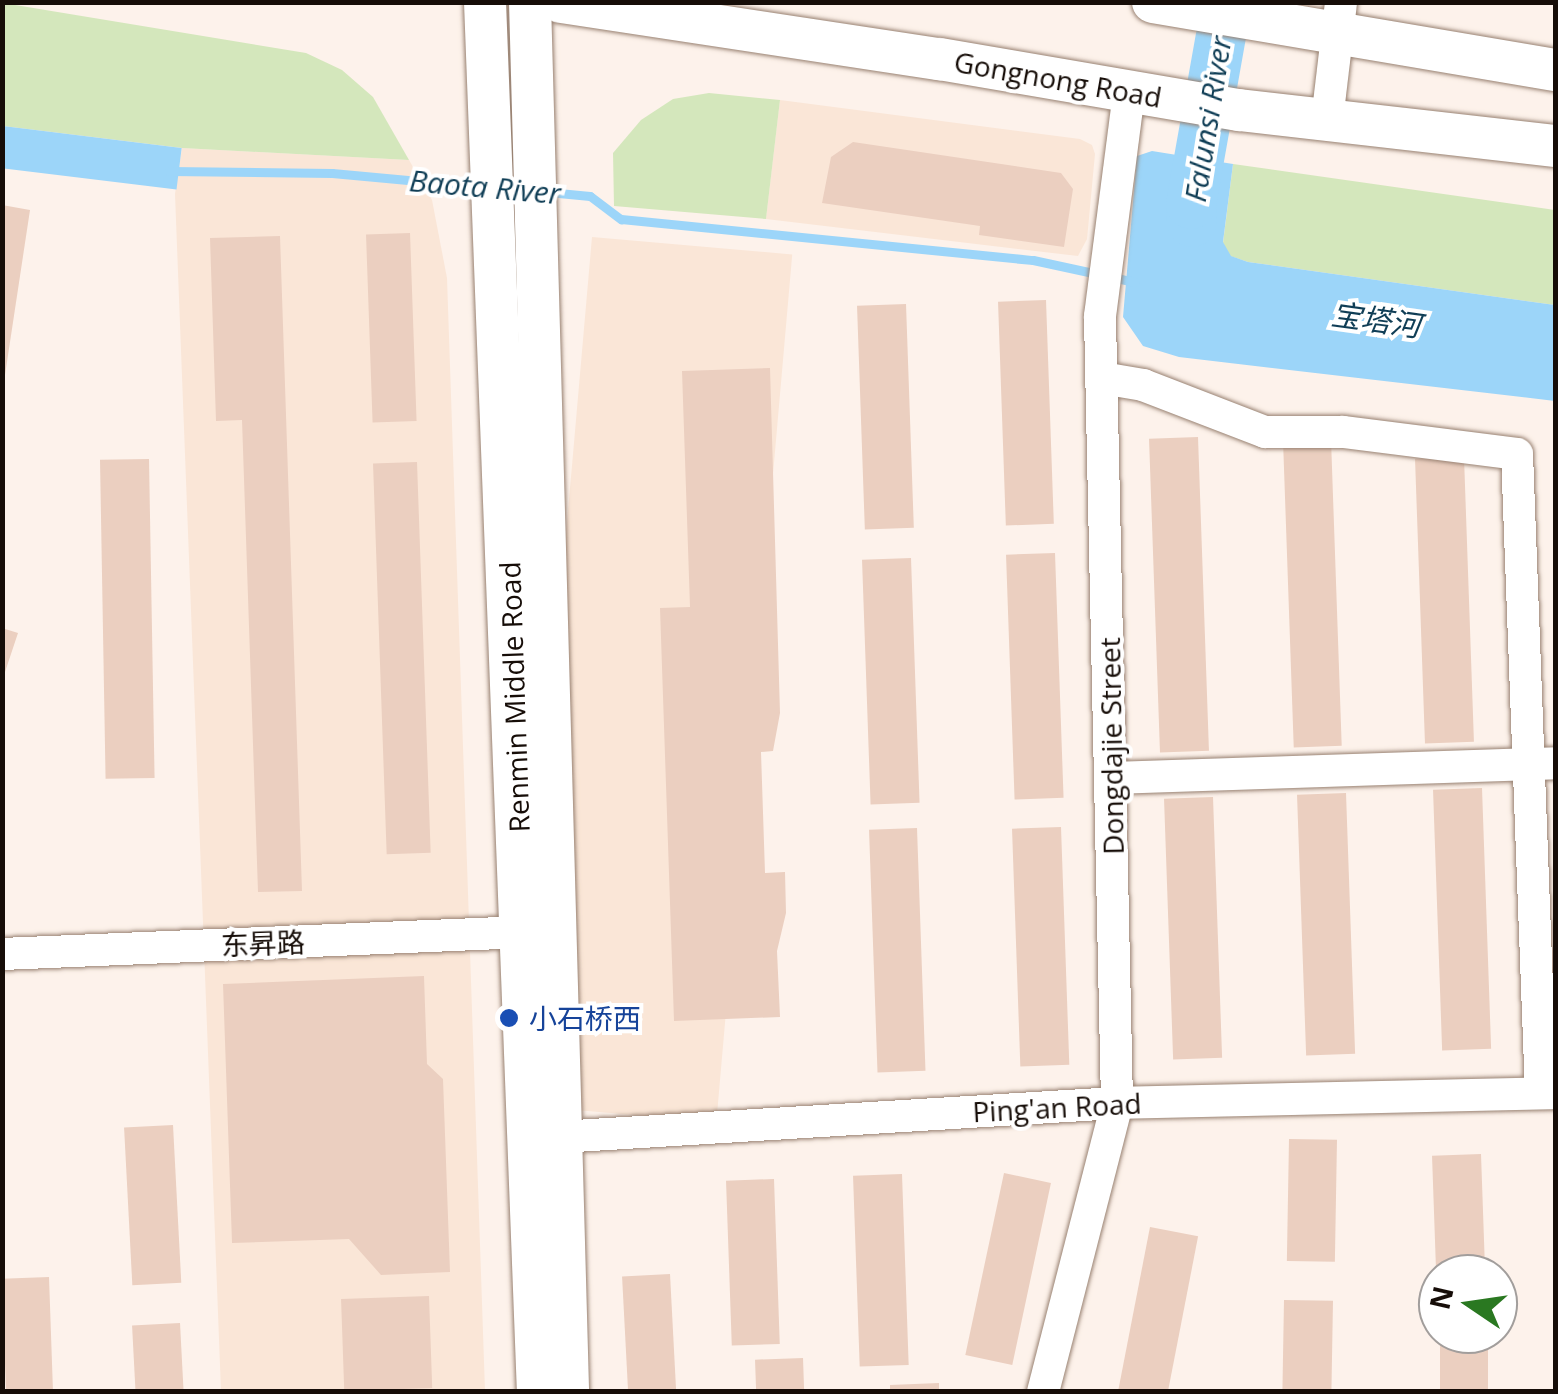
<!DOCTYPE html>
<html>
<head>
<meta charset="utf-8">
<style>
	body { margin:0 }
	#map { position:relative; width:1558px; height:1394px; overflow:hidden; background:#fdf2eb; font-family:"Open Sans","Noto Sans SC",sans-serif }
	div>[style] { position:absolute }
	.commercial>* { inset:0; background:#fae6d7; transform-origin:0 0 }
	.green>* { inset:0; background:#d4e7bc }
	.water>* { inset:0; background:#9cd5f9; transform-origin:0 0 }
	.stream>* { height:9px; margin:-4.5px; padding:0 4.5px; transform-origin:4.5px; border-radius:4.5px; background:#9cd5f9 }
	.river>* { height:50px; margin:-25px; padding:0 25px; transform-origin:25px; border-radius:25px; background:#9cd5f9 }
	.building>* { inset:0; background:#ebcfc0; transform-origin:0 0 }
	.roads { filter:drop-shadow(0 0 2px #988171) drop-shadow(0 0 2px #988171) }
	.minor>* { height:32px; margin:-16px; padding:0 16px; transform-origin:16px; border-radius:16px; background:#fff }
	.major>* { height:42px; margin:-21px; padding:0 21px; transform-origin:21px; border-radius:21px; background:#fff }
	.dots>* { width:28px; height:28px; translate:-50% -50%; box-sizing:border-box; border:5px solid #fff; border-radius:50% }
	span { translate:-50% -50%; white-space:nowrap; text-align:center; line-height:1.15; -webkit-text-stroke:8px #fff; paint-order:stroke }
	.street-label { font-size:28px; color:#160d08 }
	.transit-label { font-size:28px; color:#164399 }
	.left { translate:0 -50%; text-align:left }
	.water-label { font-size:30px; color:#103e56; font-style:italic }
	.frame { position:absolute; inset:0; border:5px solid #160d08; pointer-events:none }
	.north { position:absolute; left:1418px; top:1254px; width:100px; height:100px; box-sizing:border-box; background:#fff; border:2px solid #a29e9c; border-radius:50%; rotate:283deg; font-size:28px; font-weight:700; line-height:40px; text-align:center; color:#160d08 }
	.north::after { content:''; display:block; margin:auto; width:35px; height:45px; background:#2a7821; clip-path:polygon(50% 0,100% 100%,50% 72%,0 100%) }
</style>
</head>
<body>
<div id="map">
	<div class="commercial">
		<i style="clip-path:polygon(780px 100px,1080px 139px,1092px 145px,1095px 154px,1087px 239px,1078px 256px,766px 219px)"></i>
		<i style="clip-path:polygon(182px 148px,409px 160px,432px 200px,447px 278px,485px 1391px,221px 1391px,175px 194px)"></i>
		<i style="left:592px;top:237px;width:201px;height:871px;rotate:5deg"></i>
	</div>
	<div class="green">
		<i style="clip-path:polygon(3px 3px,306px 53px,342px 70px,373px 97px,409px 160px,182px 148px,3px 126px)"></i>
		<i style="clip-path:polygon(709px 93px,780px 100px,766px 219px,614px 206px,613px 153px,641px 120px,673px 99px)"></i>
		<i style="clip-path:polygon(1233px 164px,1555px 210px,1555px 305px,1248px 262px,1230px 256px,1223px 243px)"></i>
	</div>
	<div class="water">
		<i style="left:3px;top:126px;width:180px;height:42px;rotate:7deg"></i>
		<i style="clip-path:polygon(1152px 151px,1233px 164px,1223px 242px,1231px 256px,1248px 262px,1555px 305px,1555px 401px,1179px 357px,1143px 346px,1123px 317px,1137px 156px)"></i>
	</div>
	<div class="stream">
		<i style="left:169px;top:171px;width:163px;rotate:0.7deg"></i>
		<i style="left:332px;top:173px;width:152px;rotate:5.3deg"></i>
		<i style="left:548px;top:192px;width:42px;rotate:5.4deg"></i>
		<i style="left:590px;top:196px;width:39px;rotate:37deg"></i>
		<i style="left:621px;top:219px;width:414px;rotate:5.7deg"></i>
		<i style="left:1033px;top:260px;width:104px;rotate:12.2deg"></i>
	</div>
	<div class="river">
		<i style="left:1192px;top:222px;width:18px;rotate:-93deg"></i>
		<i style="left:1191px;top:204px;width:205px;rotate:-79.9deg"></i>
	</div>
	<div class="building">
		<i style="clip-path:polygon(853px 142px,1061px 173px,1073px 189px,1064px 247px,979px 235px,980px 226px,822px 203px,831px 157px)"></i>
		<i style="clip-path:polygon(2px 205px,30px 210px,5px 375px,2px 375px)"></i>
		<i style="left:410px;top:233px;width:188px;height:44px;rotate:88deg"></i>
		<i style="clip-path:polygon(280px 236px,302px 891px,258px 892px,242px 420px,216px 421px,210px 238px)"></i>
		<i style="left:1046px;top:300px;width:224px;height:48px;rotate:88deg"></i>
		<i style="left:906px;top:304px;width:224px;height:49px;rotate:88deg"></i>
		<i style="clip-path:polygon(770px 368px,780px 713px,773px 751px,761px 752px,765px 873px,785px 872px,786px 913px,777px 951px,780px 1017px,674px 1021px,660px 608px,690px 607px,682px 371px)"></i>
		<i style="left:1198px;top:437px;width:314px;height:49px;rotate:88deg"></i>
		<i style="left:1331px;top:439px;width:307px;height:48px;rotate:88deg"></i>
		<i style="left:1464px;top:457px;width:285px;height:49px;rotate:88deg"></i>
		<i style="left:149px;top:459px;width:319px;height:49px;rotate:89deg"></i>
		<i style="left:417px;top:462px;width:391px;height:44px;rotate:88deg"></i>
		<i style="left:1055px;top:553px;width:245px;height:49px;rotate:88deg"></i>
		<i style="left:911px;top:558px;width:245px;height:49px;rotate:88deg"></i>
		<i style="clip-path:polygon(2px 628px,18px 633px,3px 678px,2px 678px)"></i>
		<i style="left:1482px;top:788px;width:261px;height:49px;rotate:88deg"></i>
		<i style="left:1346px;top:793px;width:261px;height:49px;rotate:88deg"></i>
		<i style="left:1213px;top:797px;width:261px;height:49px;rotate:88deg"></i>
		<i style="left:1061px;top:827px;width:238px;height:49px;rotate:88deg"></i>
		<i style="left:917px;top:828px;width:243px;height:48px;rotate:88deg"></i>
		<i style="clip-path:polygon(424px 976px,427px 1064px,443px 1079px,450px 1272px,381px 1275px,349px 1239px,232px 1243px,223px 984px)"></i>
		<i style="left:173px;top:1125px;width:158px;height:49px;rotate:87deg"></i>
		<i style="left:1289px;top:1139px;width:48px;height:122px;rotate:1deg"></i>
		<i style="left:1481px;top:1154px;width:120px;height:49px;rotate:88deg"></i>
		<i style="left:1004px;top:1173px;width:48px;height:186px;rotate:12deg"></i>
		<i style="left:902px;top:1174px;width:191px;height:49px;rotate:88deg"></i>
		<i style="left:774px;top:1179px;width:165px;height:48px;rotate:88deg"></i>
		<i style="left:1150px;top:1227px;width:49px;height:168px;rotate:11deg"></i>
		<i style="left:670px;top:1274px;width:118px;height:48px;rotate:87deg"></i>
		<i style="left:49px;top:1277px;width:115px;height:47px;rotate:88deg"></i>
		<i style="left:429px;top:1296px;width:92px;height:88px;rotate:88deg"></i>
		<i style="left:1284px;top:1300px;width:49px;height:92px;rotate:1deg"></i>
		<i style="left:180px;top:1323px;width:69px;height:48px;rotate:87deg"></i>
		<i style="left:1440px;top:1334px;width:48px;height:58px"></i>
		<i style="left:803px;top:1358px;width:34px;height:48px;rotate:88deg"></i>
		<i style="clip-path:polygon(939px 1383px,939px 1392px,890px 1392px,890px 1385px)"></i>
	</div>
	<div class="roads">
		<div class="minor">
			<i style="left:1327px;top:120px;width:119px;rotate:-83.2deg"></i>
			<i style="left:1102px;top:378px;width:42px;rotate:9.7deg"></i>
			<i style="left:1143px;top:385px;width:131px;rotate:21.1deg"></i>
			<i style="left:1265px;top:432px;width:78px"></i>
			<i style="left:1343px;top:432px;width:175px;rotate:7.2deg"></i>
			<i style="left:1517px;top:454px;width:639px;rotate:87.85deg"></i>
			<i style="left:1113px;top:778px;width:443px;rotate:-1.9deg"></i>
			<i style="left:2px;top:954px;width:522px;rotate:-2.41deg"></i>
			<i style="left:559px;top:1137px;width:559px;rotate:-3.49deg"></i>
			<i style="left:1117px;top:1103px;width:439px;rotate:-1.3deg"></i>
			<i style="left:1043px;top:1392px;width:298px;rotate:-75.6deg"></i>
			<i style="left:1117px;top:1103px;width:787px;rotate:-91.24deg"></i>
			<i style="left:1100px;top:316px;width:226px;rotate:-82.6deg"></i>
		</div>
		<div class="major">
			<i style="left:485px;top:2px;width:1391px;rotate:87.82deg"></i>
			<i style="left:530px;top:2px;width:1391px;rotate:88.43deg"></i>
			<i style="left:561px;top:2px;width:383px;rotate:8.6deg"></i>
			<i style="left:940px;top:59px;width:303px;rotate:9.7deg"></i>
			<i style="left:1239px;top:110px;width:319px;rotate:6.5deg"></i>
			<i style="left:1153px;top:2px;width:409px;rotate:9.6deg"></i>
		</div>
	</div>
	<div class="dots">
		<i style="left:509px;top:1018px;background:#1a4fb4"></i>
	</div>
	<div class="street-label">
		<span style="left:1058px;top:79px;rotate:10deg">Gongnong Road</span>
		<span style="left:514px;top:697px;rotate:-92deg">Renmin Middle Road</span>
		<span style="left:1111px;top:746px;rotate:-91deg">Dongdajie Street</span>
		<span style="left:263px;top:943px;rotate:-2deg">东昇路</span>
		<span style="left:1057px;top:1107px;rotate:-3deg">Ping'an Road</span>
	</div>
	<div class="transit-label">
		<span class="left" style="left:529px;top:1018px">小石桥西</span>
	</div>
	<div class="water-label">
		<span style="left:1208px;top:119px;rotate:-81deg">Falunsi River</span>
		<span style="left:485px;top:187px;rotate:5deg">Baota River</span>
		<span style="left:1376px;top:320px;rotate:8deg">宝塔河</span>
	</div>
	<div class="frame"></div>
	<div class="north">N</div>
</div>
</body>
</html>
